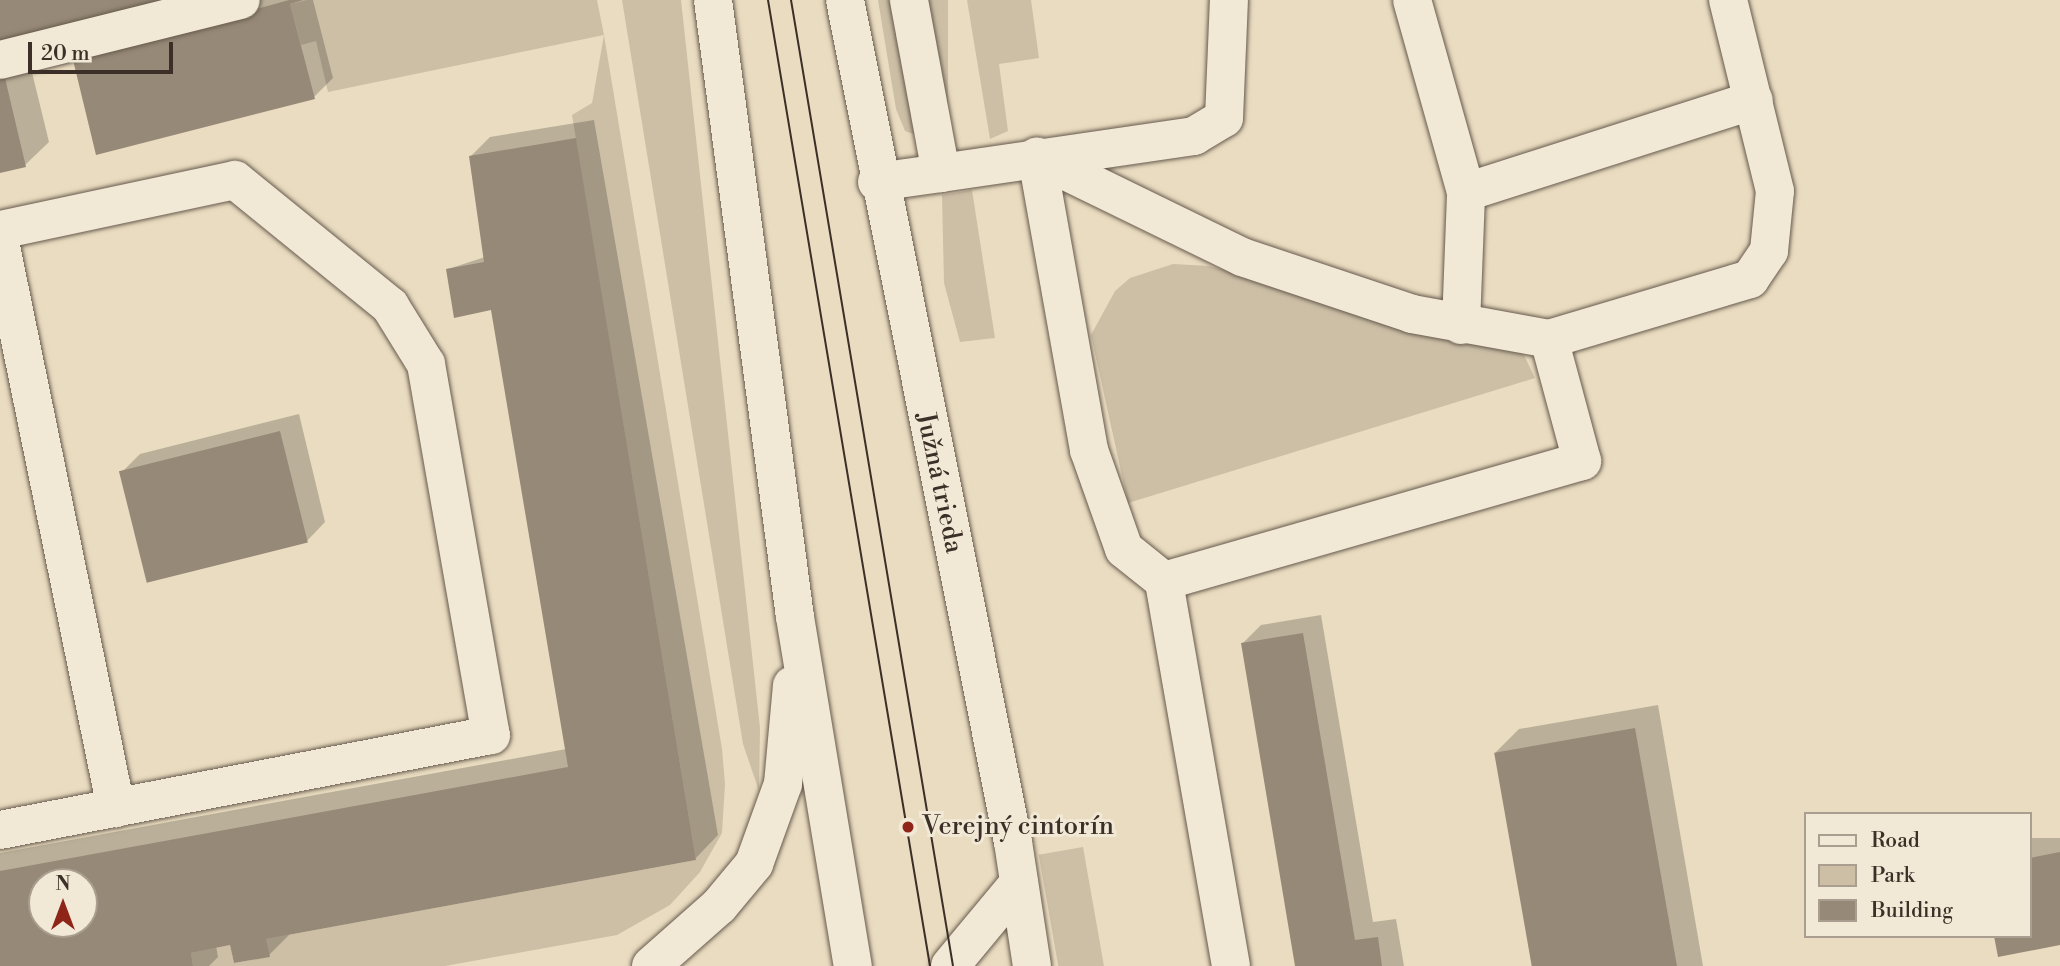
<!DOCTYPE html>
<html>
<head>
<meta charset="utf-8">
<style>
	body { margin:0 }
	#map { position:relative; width:2060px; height:966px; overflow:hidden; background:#e9dcc0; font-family:"Libre Bodoni",serif }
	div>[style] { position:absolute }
	.green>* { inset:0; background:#ccbfa6; transform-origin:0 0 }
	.shadow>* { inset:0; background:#0003; transform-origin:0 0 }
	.building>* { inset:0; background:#968977; transform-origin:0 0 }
	.roads { filter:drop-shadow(0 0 2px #675a4d) drop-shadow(0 0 2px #675a4d) }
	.minor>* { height:38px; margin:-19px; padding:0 19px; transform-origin:19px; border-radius:19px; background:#f1e8d6 }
	.tram>* { height:2px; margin:-1px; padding:0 1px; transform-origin:1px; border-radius:1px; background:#3c2f27 }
	.dots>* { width:19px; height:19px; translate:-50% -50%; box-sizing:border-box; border:4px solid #f1e8d6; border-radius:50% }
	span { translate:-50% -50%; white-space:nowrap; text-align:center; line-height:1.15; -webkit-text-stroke:6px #f1e8d6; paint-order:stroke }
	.street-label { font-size:26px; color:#3c2f27 }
	.poi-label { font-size:26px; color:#3c2f27 }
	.left { translate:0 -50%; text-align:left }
	.legend { position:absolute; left:1804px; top:812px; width:228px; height:126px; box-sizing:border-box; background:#f1e8d6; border:2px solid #a99e90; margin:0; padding:9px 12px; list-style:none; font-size:21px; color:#3c2f27 }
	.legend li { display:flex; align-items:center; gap:14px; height:35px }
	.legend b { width:35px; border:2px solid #a99e90 }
	.north { position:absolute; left:28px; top:868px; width:70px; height:70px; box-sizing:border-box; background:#f1e8d6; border:2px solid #a99e90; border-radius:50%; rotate:0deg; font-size:19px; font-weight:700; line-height:28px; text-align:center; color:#3c2f27 }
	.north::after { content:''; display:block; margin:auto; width:24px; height:32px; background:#8f2418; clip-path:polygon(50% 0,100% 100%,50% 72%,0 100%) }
	.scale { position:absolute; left:28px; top:42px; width:145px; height:32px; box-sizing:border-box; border:4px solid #3c2f27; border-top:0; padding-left:9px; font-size:21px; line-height:24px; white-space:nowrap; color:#3c2f27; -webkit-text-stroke:5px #f1e8d6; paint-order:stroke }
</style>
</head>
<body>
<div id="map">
	<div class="green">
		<i style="clip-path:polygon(307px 0,597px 0,604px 35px,722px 749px,725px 784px,722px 833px,700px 872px,670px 905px,617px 935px,445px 966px,193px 966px,191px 953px,230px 945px,234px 963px,269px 957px,266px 939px,696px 860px,572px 115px,592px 103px,604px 35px,328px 92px,316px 41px,301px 45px,290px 4px)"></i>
		<i style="clip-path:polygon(622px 0,681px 0,760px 728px,759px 791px,743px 744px)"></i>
		<i style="clip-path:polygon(878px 0,898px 0,918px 136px,905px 131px,896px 109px)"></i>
		<i style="left:926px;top:0;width:22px;height:151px"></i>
		<i style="clip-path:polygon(967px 0,1031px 0,1039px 58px,999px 64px,1008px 131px,990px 139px)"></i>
		<i style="clip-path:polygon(972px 190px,995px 338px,960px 342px,944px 283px,942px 195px)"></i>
		<i style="clip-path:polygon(1173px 264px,1209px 266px,1520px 347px,1535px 378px,1128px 503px,1091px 335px,1115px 291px,1130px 278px)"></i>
		<i style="left:1083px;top:847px;width:121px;height:45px;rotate:80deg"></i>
	</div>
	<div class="shadow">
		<i style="clip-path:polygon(256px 0,313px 0,333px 78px,314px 97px,97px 153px)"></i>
		<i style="clip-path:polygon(28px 56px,49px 142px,25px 165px,0 171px,0 63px)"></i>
		<i style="clip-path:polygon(evenodd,594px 120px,718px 835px,695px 859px,292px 932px,269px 955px,232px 943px,216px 946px,218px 957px,209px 966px,0 966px,0 853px,566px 749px,492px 306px,448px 269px,485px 257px,471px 156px,490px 137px,594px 120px,42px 882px,84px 882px,84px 924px,42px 924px,42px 882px)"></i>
		<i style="clip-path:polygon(299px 414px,325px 522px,306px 542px,121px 473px,140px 454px)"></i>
		<i style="clip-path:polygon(1321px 615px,1373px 922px,1396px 919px,1404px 966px,1297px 966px,1242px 644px,1261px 625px)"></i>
		<i style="clip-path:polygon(1658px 705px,1703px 966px,1532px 966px,1496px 752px,1519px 729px)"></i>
		<i style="left:2060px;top:838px;width:106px;height:31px;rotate:90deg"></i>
	</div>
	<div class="building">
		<i style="clip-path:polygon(0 0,166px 0,0 44px)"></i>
		<i style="clip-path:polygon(289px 0,303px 0,290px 4px,315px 99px,96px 155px,73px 60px)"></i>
		<i style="clip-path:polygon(5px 78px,26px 167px,0 173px,0 79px)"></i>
		<i style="clip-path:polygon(evenodd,576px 138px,696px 860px,266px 939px,270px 957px,234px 963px,230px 945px,191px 953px,193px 966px,0 966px,0 871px,568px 767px,491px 310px,454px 318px,446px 269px,484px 262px,469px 156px,576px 138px,42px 882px,84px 882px,84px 924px,42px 924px,42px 882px)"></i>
		<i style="left:280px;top:431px;width:115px;height:166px;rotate:76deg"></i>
		<i style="clip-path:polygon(1303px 633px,1355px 940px,1378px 937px,1382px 966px,1295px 966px,1241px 643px)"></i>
		<i style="left:1635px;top:728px;width:242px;height:143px;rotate:80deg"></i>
		<i style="clip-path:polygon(2060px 852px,2060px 945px,1998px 957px,1994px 936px,2030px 936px,2030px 858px)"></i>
	</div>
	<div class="roads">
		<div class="minor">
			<i style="left:713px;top:0;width:622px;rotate:82.43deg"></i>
			<i style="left:795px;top:617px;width:354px;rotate:80.6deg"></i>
			<i style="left:845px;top:0;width:859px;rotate:78.72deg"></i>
			<i style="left:1013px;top:842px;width:125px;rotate:81.3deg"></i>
			<i style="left:1412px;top:0;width:199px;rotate:74.3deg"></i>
			<i style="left:1466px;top:192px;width:302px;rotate:-17.7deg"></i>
			<i style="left:0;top:60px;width:248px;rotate:-14deg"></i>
			<i style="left:941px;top:173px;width:256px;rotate:-8.3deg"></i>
			<i style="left:1194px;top:136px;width:35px;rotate:-31deg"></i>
			<i style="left:1224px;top:118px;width:118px;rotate:-87.6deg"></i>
			<i style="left:877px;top:182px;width:65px;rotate:-8deg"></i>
			<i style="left:941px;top:173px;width:176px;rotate:-100.5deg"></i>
			<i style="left:0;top:230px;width:240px;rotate:-12deg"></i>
			<i style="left:235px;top:180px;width:200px;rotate:39.1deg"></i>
			<i style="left:390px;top:306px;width:68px;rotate:58.2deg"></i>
			<i style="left:426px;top:364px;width:377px;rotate:80.1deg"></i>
			<i style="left:491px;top:735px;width:500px;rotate:169.05deg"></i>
			<i style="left:0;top:242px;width:578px;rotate:78.42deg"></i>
			<i style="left:1461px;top:325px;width:133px;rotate:-87.8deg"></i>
			<i style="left:1164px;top:581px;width:435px;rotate:-16deg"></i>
			<i style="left:1582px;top:461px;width:126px;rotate:-105.1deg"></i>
			<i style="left:651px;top:966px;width:91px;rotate:-41.4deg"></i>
			<i style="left:719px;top:906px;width:55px;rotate:-50.2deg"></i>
			<i style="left:754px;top:864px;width:85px;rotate:-70.1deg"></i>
			<i style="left:783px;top:784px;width:99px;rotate:-84.8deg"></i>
			<i style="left:950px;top:966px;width:108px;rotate:-50.3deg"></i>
			<i style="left:1231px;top:966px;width:391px;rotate:-99.9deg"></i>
			<i style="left:1164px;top:581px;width:51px;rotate:-141.3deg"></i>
			<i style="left:1124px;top:549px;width:105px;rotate:-109.5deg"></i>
			<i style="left:1089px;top:450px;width:298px;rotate:-100.1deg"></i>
			<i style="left:1037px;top:157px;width:228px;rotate:26deg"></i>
			<i style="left:1242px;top:257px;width:179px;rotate:18.5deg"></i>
			<i style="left:1412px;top:314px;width:139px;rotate:10.3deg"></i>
			<i style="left:1549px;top:339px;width:210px;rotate:-16.6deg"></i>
			<i style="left:1750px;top:279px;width:34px;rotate:-56deg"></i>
			<i style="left:1769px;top:251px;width:60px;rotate:-84.3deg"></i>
			<i style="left:1775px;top:191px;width:197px;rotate:-103.8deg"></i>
		</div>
	</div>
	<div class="tram">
		<i style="left:768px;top:0;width:979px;rotate:80.48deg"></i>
		<i style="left:791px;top:0;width:979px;rotate:80.48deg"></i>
	</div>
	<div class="dots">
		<i style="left:908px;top:827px;background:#8f2418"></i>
	</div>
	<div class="street-label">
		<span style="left:939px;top:483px;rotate:78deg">Južná trieda</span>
	</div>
	<div class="poi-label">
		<span class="left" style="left:922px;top:827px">Verejný cintorín</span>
	</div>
	<ul class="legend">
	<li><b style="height:9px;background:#f1e8d6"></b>Road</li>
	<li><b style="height:19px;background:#ccbfa6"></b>Park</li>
	<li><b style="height:19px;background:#968977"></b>Building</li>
	</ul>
	<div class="north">N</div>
	<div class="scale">20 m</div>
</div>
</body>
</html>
